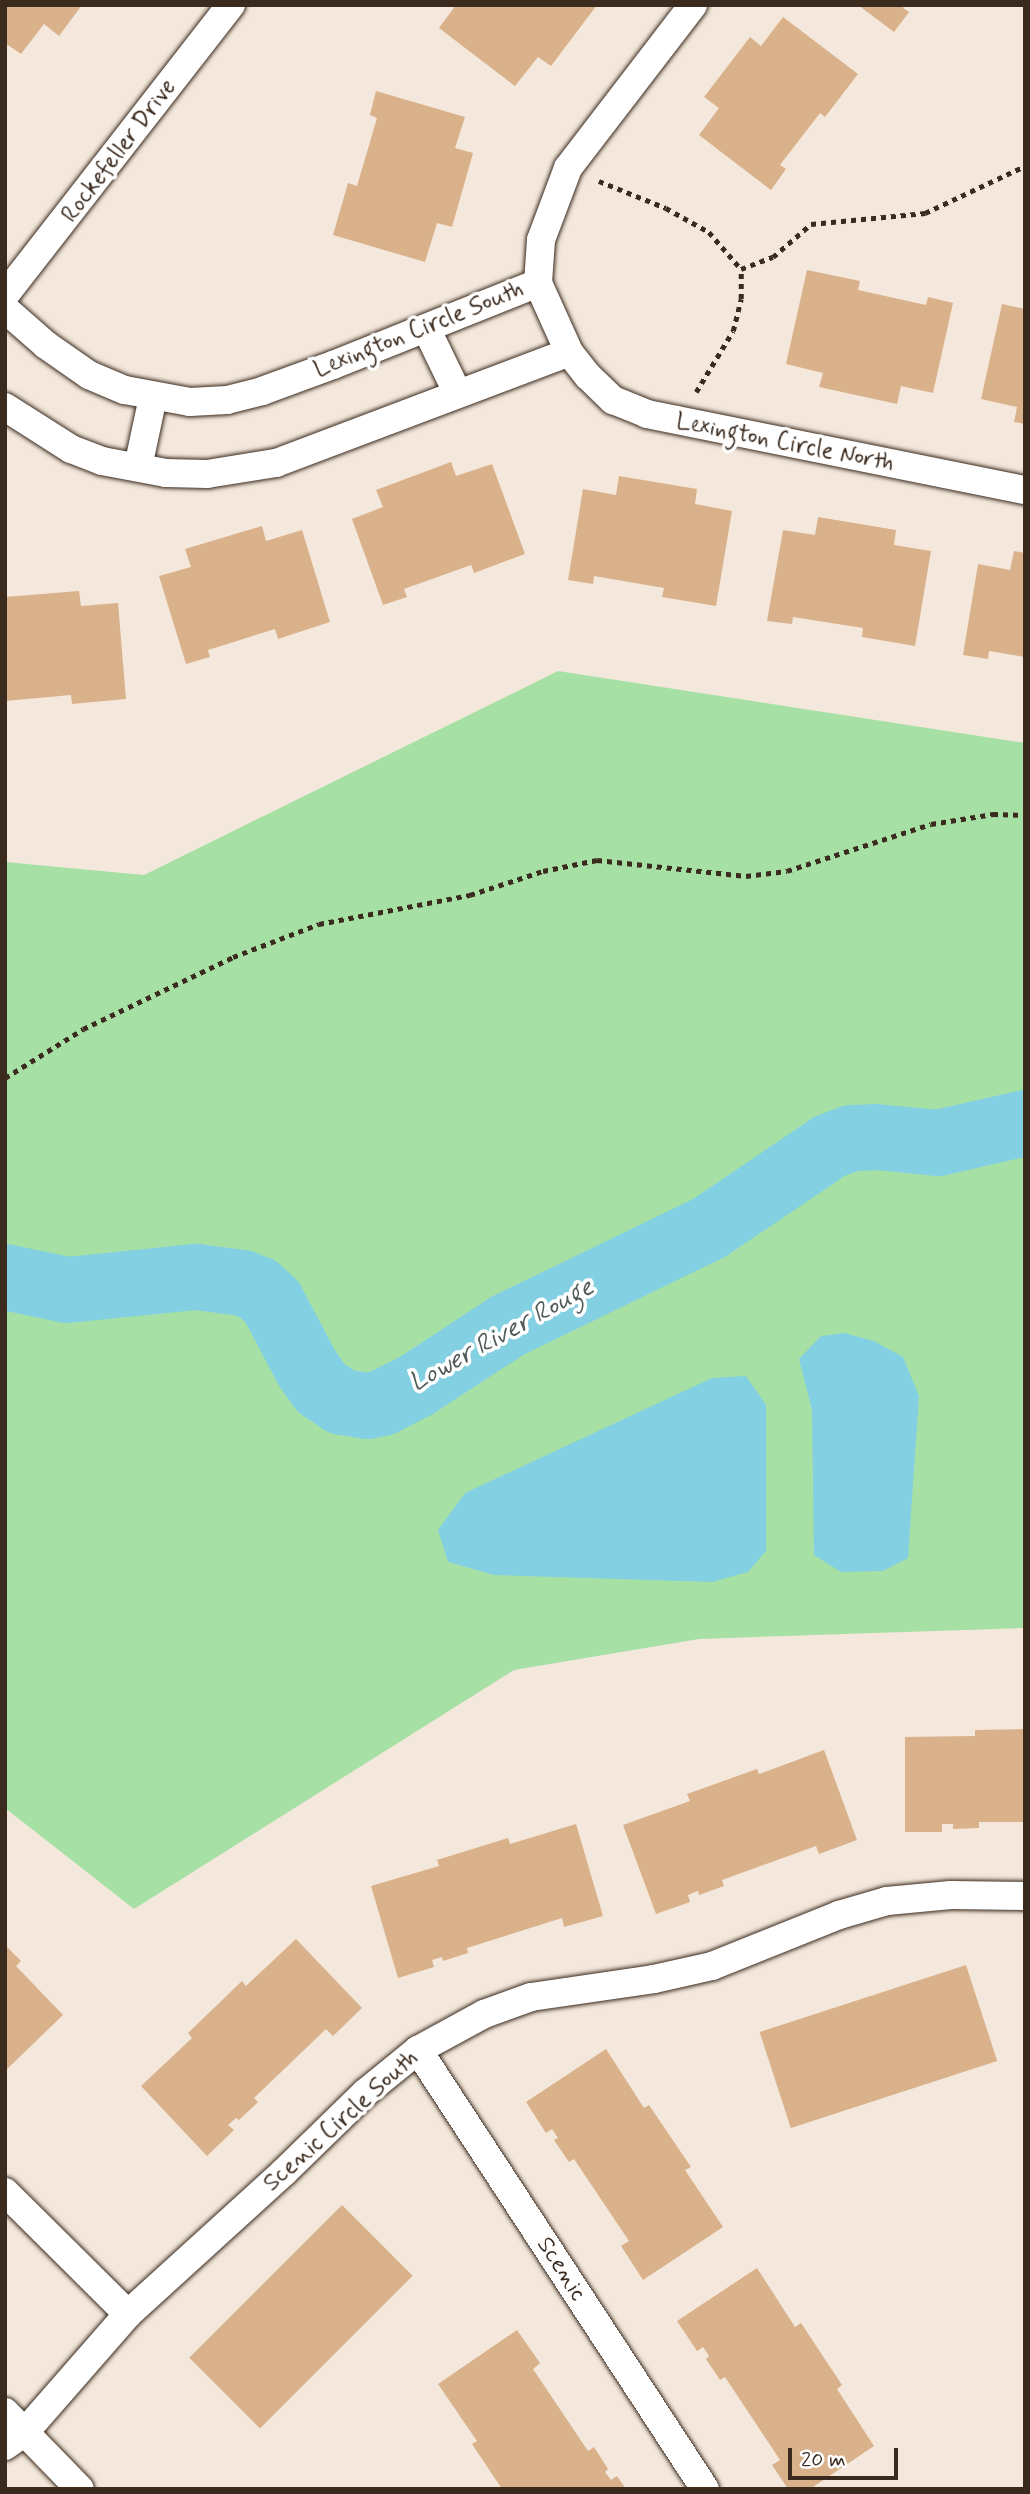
<!DOCTYPE html>
<html>
<head>
<meta charset="utf-8">
<style>
	body { margin:0 }
	#map { position:relative; width:1030px; height:2494px; overflow:hidden; background:#f4e8dc; font-family:Mynerve,sans-serif }
	div>[style] { position:absolute }
	.green>* { inset:0; background:#a7e0a5 }
	.water>* { inset:0; background:#84d0e3 }
	.river>* { height:66px; margin:-33px; padding:0 33px; transform-origin:33px; border-radius:33px; background:#84d0e3 }
	.building>* { inset:0; background:#d9b18a; transform-origin:0 0 }
	.path>* { height:4.5px; margin-top:-2.25px; transform-origin:0; background:repeating-linear-gradient(90deg,#3b2a1e 0 5px,transparent 0 10px) }
	.roads { filter:drop-shadow(0 0 2px #3b2a1e) drop-shadow(0 0 2px #3b2a1e) }
	.minor>* { height:28px; margin:-14px; padding:0 14px; transform-origin:14px; border-radius:14px; background:#fff }
	span { translate:-50% -50%; white-space:nowrap; text-align:center; line-height:1.15; -webkit-text-stroke:7px #fff; paint-order:stroke }
	.street-label { font-size:24px; color:#3b2a1e }
	.water-label { font-size:26px; color:#515c59; font-style:italic }
	.frame { position:absolute; inset:0; border:7px solid #3b2a1e; pointer-events:none }
	.scale { position:absolute; left:788px; top:2448px; width:110px; height:32px; box-sizing:border-box; border:4px solid #3b2a1e; border-top:0; padding-left:9px; font-size:21px; line-height:24px; white-space:nowrap; color:#3b2a1e; -webkit-text-stroke:5px #fff; paint-order:stroke }
</style>
</head>
<body>
<div id="map">
	<div class="green">
		<i style="clip-path:polygon(558px 671px,1025px 743px,1025px 1628px,699px 1639px,514px 1670px,134px 1909px,5px 1808px,5px 862px,144px 875px)"></i>
	</div>
	<div class="water">
		<i style="clip-path:polygon(844px 1333px,874px 1341px,903px 1357px,919px 1396px,908px 1558px,883px 1571px,841px 1572px,814px 1555px,812px 1410px,799px 1359px,821px 1336px)"></i>
		<i style="clip-path:polygon(746px 1376px,766px 1405px,766px 1551px,748px 1572px,712px 1582px,494px 1575px,448px 1562px,438px 1530px,465px 1493px,712px 1378px)"></i>
	</div>
	<div class="river">
		<i style="left:5px;top:1277px;width:63px;rotate:11.8deg"></i>
		<i style="left:67px;top:1290px;width:130px;rotate:-5.8deg"></i>
		<i style="left:196px;top:1277px;width:47px;rotate:7.3deg"></i>
		<i style="left:243px;top:1283px;width:16px;rotate:22deg"></i>
		<i style="left:258px;top:1289px;width:19px;rotate:43deg"></i>
		<i style="left:272px;top:1302px;width:75px;rotate:62.1deg"></i>
		<i style="left:307px;top:1368px;width:24px;rotate:55deg"></i>
		<i style="left:321px;top:1388px;width:25px;rotate:34deg"></i>
		<i style="left:342px;top:1402px;width:25px;rotate:9deg"></i>
		<i style="left:367px;top:1406px;width:15px;rotate:-11deg"></i>
		<i style="left:382px;top:1403px;width:39px;rotate:-27deg"></i>
		<i style="left:417px;top:1385px;width:108px;rotate:-33.2deg"></i>
		<i style="left:507px;top:1326px;width:225px;rotate:-25.9deg"></i>
		<i style="left:709px;top:1228px;width:146px;rotate:-34.1deg"></i>
		<i style="left:830px;top:1146px;width:23px;rotate:-20deg"></i>
		<i style="left:852px;top:1138px;width:24px;rotate:-2deg"></i>
		<i style="left:876px;top:1137px;width:62px;rotate:5.5deg"></i>
		<i style="left:938px;top:1143px;width:89px;rotate:-12.9deg"></i>
	</div>
	<div class="building">
		<i style="clip-path:polygon(5px 5px,82px 5px,59px 36px,44px 24px,21px 54px,5px 43px)"></i>
		<i style="clip-path:polygon(456px 5px,597px 5px,551px 66px,538px 57px,515px 86px,439px 28px)"></i>
		<i style="clip-path:polygon(858px 5px,905px 5px,903px 8px,909px 12px,894px 32px)"></i>
		<i style="clip-path:polygon(783px 17px,858px 74px,825px 117px,820px 113px,780px 165px,786px 169px,771px 190px,699px 135px,719px 108px,704px 97px,750px 37px,761px 46px)"></i>
		<i style="clip-path:polygon(376px 91px,465px 117px,455px 148px,473px 153px,452px 227px,437px 223px,425px 262px,333px 235px,348px 183px,357px 186px,377px 118px,370px 115px)"></i>
		<i style="clip-path:polygon(807px 270px,860px 281px,858px 290px,926px 305px,928px 297px,953px 303px,933px 393px,901px 386px,897px 404px,819px 387px,823px 373px,786px 364px)"></i>
		<i style="clip-path:polygon(1002px 304px,1025px 309px,1025px 424px,1014px 422px,1017px 407px,981px 399px)"></i>
		<i style="clip-path:polygon(451px 462px,456px 476px,492px 464px,525px 554px,474px 573px,471px 565px,404px 589px,407px 597px,383px 605px,352px 519px,383px 507px,376px 490px)"></i>
		<i style="clip-path:polygon(619px 476px,697px 489px,695px 504px,732px 511px,716px 606px,662px 597px,664px 588px,594px 576px,593px 584px,568px 580px,583px 489px,616px 495px)"></i>
		<i style="clip-path:polygon(818px 517px,896px 530px,894px 545px,931px 551px,915px 646px,862px 637px,863px 628px,793px 617px,792px 624px,767px 621px,783px 530px,815px 535px)"></i>
		<i style="clip-path:polygon(262px 526px,266px 541px,302px 530px,330px 622px,278px 639px,275px 629px,208px 650px,210px 657px,186px 664px,159px 576px,191px 567px,185px 549px)"></i>
		<i style="clip-path:polygon(1014px 551px,1025px 553px,1025px 657px,989px 651px,988px 659px,963px 655px,978px 564px,1010px 570px)"></i>
		<i style="clip-path:polygon(79px 591px,81px 606px,118px 603px,126px 699px,72px 704px,71px 695px,5px 701px,5px 597px)"></i>
		<i style="clip-path:polygon(1025px 1729px,1025px 1822px,979px 1822px,979px 1828px,953px 1829px,953px 1824px,942px 1824px,942px 1832px,905px 1832px,905px 1737px,975px 1736px,975px 1730px)"></i>
		<i style="clip-path:polygon(824px 1750px,857px 1840px,819px 1854px,816px 1846px,722px 1880px,724px 1886px,699px 1895px,698px 1891px,688px 1895px,690px 1902px,656px 1914px,623px 1825px,690px 1801px,687px 1794px,757px 1769px,759px 1774px)"></i>
		<i style="clip-path:polygon(576px 1824px,603px 1916px,564px 1927px,562px 1918px,467px 1948px,468px 1953px,443px 1961px,442px 1957px,432px 1960px,434px 1967px,398px 1978px,371px 1886px,439px 1866px,437px 1860px,508px 1838px,510px 1844px)"></i>
		<i style="clip-path:polygon(296px 1939px,362px 2008px,333px 2036px,326px 2029px,254px 2098px,258px 2102px,239px 2120px,236px 2118px,228px 2125px,234px 2130px,207px 2156px,141px 2086px,192px 2038px,188px 2033px,242px 1981px,246px 1986px)"></i>
		<i style="clip-path:polygon(5px 1945px,21px 1961px,16px 1966px,63px 2015px,5px 2071px)"></i>
		<i style="left:966px;top:1965px;width:101px;height:217px;rotate:72deg"></i>
		<i style="clip-path:polygon(606px 2049px,644px 2108px,649px 2105px,691px 2167px,685px 2170px,723px 2227px,643px 2280px,621px 2246px,629px 2241px,574px 2159px,569px 2162px,554px 2140px,558px 2138px,552px 2129px,546px 2133px,526px 2102px)"></i>
		<i style="left:342px;top:2205px;width:100px;height:216px;rotate:45deg"></i>
		<i style="clip-path:polygon(757px 2268px,795px 2327px,801px 2323px,842px 2385px,837px 2389px,874px 2446px,810px 2489px,788px 2489px,772px 2465px,780px 2460px,725px 2377px,720px 2380px,706px 2359px,709px 2356px,703px 2347px,697px 2351px,677px 2321px)"></i>
		<i style="clip-path:polygon(517px 2330px,540px 2363px,533px 2369px,588px 2451px,594px 2447px,608px 2469px,605px 2472px,611px 2480px,617px 2476px,626px 2489px,502px 2489px,472px 2444px,477px 2441px,438px 2384px)"></i>
	</div>
	<div class="path">
		<i style="left:599px;top:181px;width:72px;rotate:21.9deg"></i>
		<i style="left:666px;top:208px;width:49px;rotate:29.2deg"></i>
		<i style="left:709px;top:232px;width:49px;rotate:49.1deg"></i>
		<i style="left:696px;top:392px;width:71px;rotate:-58.8deg"></i>
		<i style="left:733px;top:331px;width:33px;rotate:-76deg"></i>
		<i style="left:741px;top:299px;width:30px;rotate:-90deg"></i>
		<i style="left:741px;top:269px;width:34px;rotate:-21deg"></i>
		<i style="left:773px;top:257px;width:50px;rotate:-41deg"></i>
		<i style="left:811px;top:224px;width:115px;rotate:-5.5deg"></i>
		<i style="left:925px;top:213px;width:110px;rotate:-25.2deg"></i>
		<i style="left:5px;top:1078px;width:92px;rotate:-32.1deg"></i>
		<i style="left:83px;top:1029px;width:166px;rotate:-25.6deg"></i>
		<i style="left:233px;top:957px;width:92px;rotate:-21deg"></i>
		<i style="left:319px;top:924px;width:154px;rotate:-10.9deg"></i>
		<i style="left:470px;top:895px;width:77px;rotate:-18.2deg"></i>
		<i style="left:543px;top:871px;width:55px;rotate:-11.5deg"></i>
		<i style="left:597px;top:860px;width:150px;rotate:6.1deg"></i>
		<i style="left:746px;top:876px;width:41px;rotate:-7deg"></i>
		<i style="left:787px;top:871px;width:151px;rotate:-18.1deg"></i>
		<i style="left:931px;top:824px;width:63px;rotate:-9.2deg"></i>
		<i style="left:993px;top:814px;width:32px;rotate:2deg"></i>
	</div>
	<div class="roads">
		<div class="minor">
			<i style="left:693px;top:5px;width:205px;rotate:127.5deg"></i>
			<i style="left:568px;top:168px;width:77px;rotate:110.6deg"></i>
			<i style="left:541px;top:240px;width:43px;rotate:94deg"></i>
			<i style="left:538px;top:283px;width:76px;rotate:65.8deg"></i>
			<i style="left:569px;top:352px;width:31px;rotate:52deg"></i>
			<i style="left:588px;top:376px;width:35px;rotate:44deg"></i>
			<i style="left:613px;top:400px;width:37px;rotate:22deg"></i>
			<i style="left:647px;top:414px;width:386px;rotate:11.4deg"></i>
			<i style="left:5px;top:295px;width:368px;rotate:-52.1deg"></i>
			<i style="left:5px;top:309px;width:55px;rotate:41.3deg"></i>
			<i style="left:46px;top:345px;width:52px;rotate:34.9deg"></i>
			<i style="left:89px;top:375px;width:39px;rotate:23deg"></i>
			<i style="left:125px;top:390px;width:66px;rotate:10.5deg"></i>
			<i style="left:190px;top:402px;width:37px;rotate:-3deg"></i>
			<i style="left:227px;top:400px;width:36px;rotate:-14deg"></i>
			<i style="left:262px;top:391px;width:76px;rotate:-20.1deg"></i>
			<i style="left:333px;top:365px;width:221px;rotate:-21.8deg"></i>
			<i style="left:426px;top:328px;width:71px;rotate:64.2deg"></i>
			<i style="left:5px;top:407px;width:78px;rotate:32.5deg"></i>
			<i style="left:71px;top:449px;width:33px;rotate:21deg"></i>
			<i style="left:102px;top:461px;width:65px;rotate:10.6deg"></i>
			<i style="left:166px;top:473px;width:41px;rotate:1.4deg"></i>
			<i style="left:207px;top:474px;width:70px;rotate:-9.1deg"></i>
			<i style="left:276px;top:463px;width:313px;rotate:-20.7deg"></i>
			<i style="left:138px;top:467px;width:72px;rotate:-77.9deg"></i>
			<i style="left:418px;top:2050px;width:524px;rotate:56.83deg"></i>
			<i style="left:5px;top:2192px;width:173px;rotate:44.8deg"></i>
			<i style="left:5px;top:2412px;width:107px;rotate:45.8deg"></i>
			<i style="left:5px;top:2446px;width:24px;rotate:-35deg"></i>
			<i style="left:25px;top:2432px;width:157px;rotate:-48.9deg"></i>
			<i style="left:128px;top:2314px;width:210px;rotate:-42.3deg"></i>
			<i style="left:283px;top:2173px;width:115px;rotate:-44.3deg"></i>
			<i style="left:365px;top:2093px;width:68px;rotate:-39.1deg"></i>
			<i style="left:418px;top:2050px;width:75px;rotate:-28.6deg"></i>
			<i style="left:484px;top:2014px;width:50px;rotate:-19.9deg"></i>
			<i style="left:531px;top:1997px;width:124px;rotate:-8.3deg"></i>
			<i style="left:654px;top:1979px;width:59px;rotate:-12.6deg"></i>
			<i style="left:712px;top:1966px;width:137px;rotate:-21.9deg"></i>
			<i style="left:839px;top:1915px;width:50px;rotate:-16.3deg"></i>
			<i style="left:887px;top:1901px;width:64px;rotate:-5.4deg"></i>
			<i style="left:951px;top:1895px;width:74px;rotate:0.8deg"></i>
		</div>
	</div>
	<div class="street-label">
		<span style="left:119px;top:151px;rotate:-53deg">Rockefeller Drive</span>
		<span style="left:419px;top:330px;rotate:-22deg">Lexington Circle South</span>
		<span style="left:785px;top:443px;rotate:11deg">Lexington Circle North</span>
		<span style="left:341px;top:2121px;rotate:-42deg">Scenic Circle South</span>
		<span style="left:561px;top:2269px;rotate:57deg">Scenic</span>
	</div>
	<div class="water-label">
		<span style="left:502px;top:1336px;rotate:-29deg">Lower River Rouge</span>
	</div>
	<div class="frame"></div>
	<div class="scale">20 m</div>
</div>
</body>
</html>
